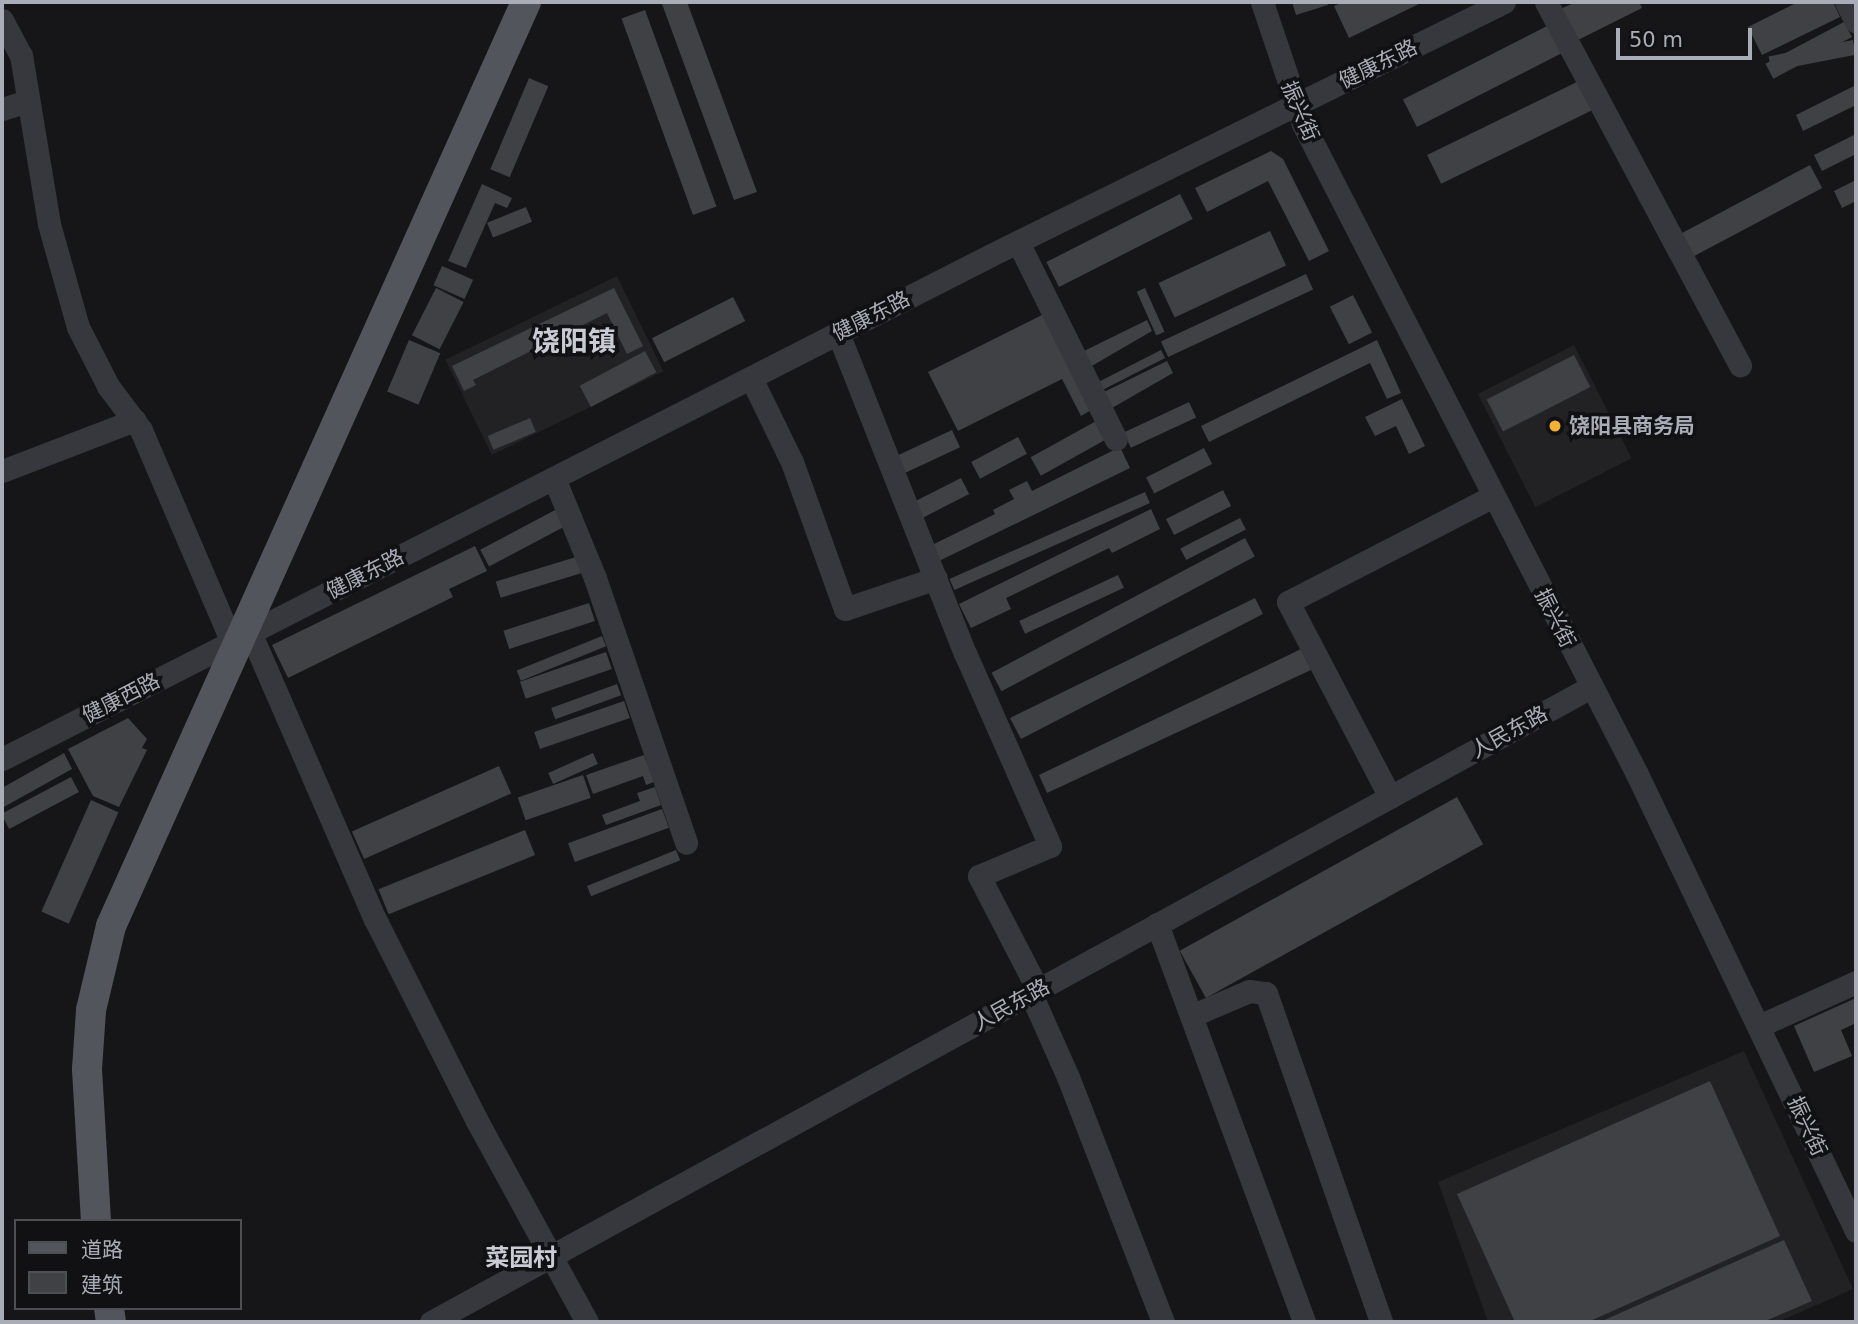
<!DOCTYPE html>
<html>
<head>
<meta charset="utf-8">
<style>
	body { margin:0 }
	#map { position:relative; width:1858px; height:1324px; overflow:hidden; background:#161618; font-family:"DejaVu Sans","Noto Sans SC",sans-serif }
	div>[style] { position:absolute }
	.built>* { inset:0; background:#222225; transform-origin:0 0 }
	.building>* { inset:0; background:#404145; transform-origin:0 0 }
	.minor>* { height:23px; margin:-11.5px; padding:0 11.5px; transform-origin:11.5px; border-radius:11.5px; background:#37383d }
	.major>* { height:30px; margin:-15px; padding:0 15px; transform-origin:15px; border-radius:15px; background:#53555c }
	.dots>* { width:19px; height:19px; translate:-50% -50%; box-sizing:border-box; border:4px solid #111113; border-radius:50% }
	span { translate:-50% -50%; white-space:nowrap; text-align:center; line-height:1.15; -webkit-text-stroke:7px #111113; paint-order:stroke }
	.street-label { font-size:21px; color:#a8adb8 }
	.poi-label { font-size:21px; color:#a8adb8; font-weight:700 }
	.left { translate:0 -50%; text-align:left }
	.quarter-label { font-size:24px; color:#c9ccd4; font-weight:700 }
	.district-label { font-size:28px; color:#c9ccd4; font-weight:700 }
	.frame { position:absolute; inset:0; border:4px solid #a8adb8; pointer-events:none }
	.legend { position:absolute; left:14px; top:1219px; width:228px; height:91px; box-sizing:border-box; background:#111113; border:2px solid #4d4f55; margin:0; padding:9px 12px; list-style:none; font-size:21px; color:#a8adb8 }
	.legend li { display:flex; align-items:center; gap:14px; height:35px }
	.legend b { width:35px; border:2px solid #4d4f55 }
	.scale { position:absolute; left:1616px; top:28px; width:136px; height:32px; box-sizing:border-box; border:4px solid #a8adb8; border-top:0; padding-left:9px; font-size:21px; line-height:24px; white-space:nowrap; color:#a8adb8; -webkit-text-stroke:5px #111113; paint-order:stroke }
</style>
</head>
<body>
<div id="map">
	<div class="built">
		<i style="left:617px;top:276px;width:106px;height:191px;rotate:64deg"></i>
		<i style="left:1574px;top:345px;width:127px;height:108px;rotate:63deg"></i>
		<i style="clip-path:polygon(1744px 1051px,1853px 1289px,1778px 1322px,1488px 1322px,1438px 1182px)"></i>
	</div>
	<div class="building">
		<i style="clip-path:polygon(669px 2px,687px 2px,757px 192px,734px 200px,662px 4px)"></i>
		<i style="clip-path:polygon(1292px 2px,1327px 2px,1328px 5px,1296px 15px)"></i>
		<i style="clip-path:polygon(1343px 2px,1423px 2px,1349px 38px,1334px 6px)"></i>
		<i style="clip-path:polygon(1576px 2px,1639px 2px,1642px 8px,1574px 42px,1558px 10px)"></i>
		<i style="clip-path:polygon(1798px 2px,1833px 2px,1840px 17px,1762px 55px,1748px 27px)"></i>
		<i style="left:645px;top:10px;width:209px;height:25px;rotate:70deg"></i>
		<i style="left:1844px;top:22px;width:17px;height:89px;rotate:62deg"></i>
		<i style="left:1549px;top:25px;width:31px;height:164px;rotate:63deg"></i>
		<i style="left:1853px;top:40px;width:15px;height:86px;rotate:79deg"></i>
		<i style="left:529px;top:78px;width:21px;height:99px;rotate:23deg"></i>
		<i style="left:1579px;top:81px;width:32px;height:169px;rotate:64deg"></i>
		<i style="clip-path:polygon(1856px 85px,1856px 105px,1803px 131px,1796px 115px)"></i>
		<i style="clip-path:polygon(1856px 134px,1856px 154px,1822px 171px,1814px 155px)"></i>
		<i style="clip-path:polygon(1271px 151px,1283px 159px,1329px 251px,1309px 261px,1268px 181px,1207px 212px,1195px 188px)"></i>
		<i style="left:1810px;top:165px;width:26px;height:148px;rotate:62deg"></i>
		<i style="clip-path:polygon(1856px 180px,1856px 201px,1842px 208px,1834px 191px)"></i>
		<i style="clip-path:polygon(482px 184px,512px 198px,507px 208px,495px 203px,466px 268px,448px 261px)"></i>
		<i style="left:1180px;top:194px;width:28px;height:150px;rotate:63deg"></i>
		<i style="left:526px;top:207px;width:16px;height:42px;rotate:68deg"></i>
		<i style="left:1270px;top:231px;width:38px;height:123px;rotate:65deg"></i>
		<i style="left:442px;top:266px;width:34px;height:21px;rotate:24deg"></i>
		<i style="left:1306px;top:274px;width:17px;height:160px;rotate:65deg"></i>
		<i style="left:436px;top:288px;width:31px;height:53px;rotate:27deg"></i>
		<i style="clip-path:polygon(614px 288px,643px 346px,627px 354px,607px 313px,473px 380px,476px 385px,464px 391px,452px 366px)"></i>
		<i style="left:1145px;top:288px;width:48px;height:9px;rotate:66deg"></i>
		<i style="left:1353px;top:295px;width:42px;height:26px;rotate:63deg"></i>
		<i style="left:733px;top:297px;width:27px;height:91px;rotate:63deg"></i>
		<i style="clip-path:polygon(1044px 314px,1091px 410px,1081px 416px,1062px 379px,958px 431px,928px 372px)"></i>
		<i style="clip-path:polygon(1147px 320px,1152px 331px,1090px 367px,1082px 352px)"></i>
		<i style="left:409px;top:340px;width:34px;height:56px;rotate:23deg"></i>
		<i style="clip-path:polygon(1377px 340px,1401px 393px,1387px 399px,1370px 363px,1209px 442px,1201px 426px)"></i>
		<i style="left:1161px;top:350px;width:9px;height:72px;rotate:63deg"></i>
		<i style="left:645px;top:351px;width:24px;height:74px;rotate:62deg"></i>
		<i style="left:1574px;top:355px;width:36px;height:98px;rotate:63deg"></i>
		<i style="clip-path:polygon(1167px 361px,1173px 373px,1112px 408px,1104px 392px)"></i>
		<i style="clip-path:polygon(1402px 399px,1425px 446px,1409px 454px,1396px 426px,1375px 436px,1365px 417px)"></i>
		<i style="left:1189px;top:402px;width:17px;height:72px;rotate:65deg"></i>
		<i style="left:530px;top:418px;width:15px;height:46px;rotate:67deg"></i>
		<i style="left:1098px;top:420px;width:21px;height:77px;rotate:61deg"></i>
		<i style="left:952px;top:430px;width:19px;height:62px;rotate:65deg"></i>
		<i style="left:1018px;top:437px;width:19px;height:53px;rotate:62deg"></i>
		<i style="clip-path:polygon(1120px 447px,1130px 468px,939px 561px,932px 545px,995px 514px,993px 510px,1014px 499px,1009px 490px,1027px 481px,1032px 491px)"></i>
		<i style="left:1204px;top:448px;width:18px;height:65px;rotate:63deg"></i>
		<i style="left:961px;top:478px;width:18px;height:52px;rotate:63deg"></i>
		<i style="left:1223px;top:490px;width:18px;height:64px;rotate:63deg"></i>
		<i style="left:1145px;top:492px;width:12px;height:214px;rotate:66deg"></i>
		<i style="left:557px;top:509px;width:19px;height:87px;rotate:62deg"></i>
		<i style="clip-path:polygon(1151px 509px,1160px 529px,1112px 553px,1109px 548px,1006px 598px,1011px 609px,971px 628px,959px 604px)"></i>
		<i style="left:1240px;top:518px;width:13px;height:67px;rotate:63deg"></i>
		<i style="left:1245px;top:538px;width:21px;height:287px;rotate:62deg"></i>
		<i style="clip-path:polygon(475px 546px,487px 571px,449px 589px,453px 597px,288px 678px,272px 645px)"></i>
		<i style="left:576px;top:557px;width:17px;height:84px;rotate:73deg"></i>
		<i style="left:1118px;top:575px;width:14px;height:109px;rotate:65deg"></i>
		<i style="clip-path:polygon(1255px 598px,1263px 614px,1021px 739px,1010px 718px)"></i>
		<i style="left:589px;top:603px;width:19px;height:90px;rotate:72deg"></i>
		<i style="left:602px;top:636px;width:11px;height:92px;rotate:68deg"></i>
		<i style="clip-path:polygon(1301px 649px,1311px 670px,1047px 793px,1039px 775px)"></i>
		<i style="left:606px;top:652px;width:18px;height:91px;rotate:71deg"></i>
		<i style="left:617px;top:684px;width:12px;height:70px;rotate:70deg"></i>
		<i style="left:624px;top:701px;width:18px;height:95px;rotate:71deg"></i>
		<i style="clip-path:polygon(128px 718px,147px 739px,142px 748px,147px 750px,119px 807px,93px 796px,68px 749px)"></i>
		<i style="clip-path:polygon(64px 753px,72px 769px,2px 808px,2px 788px)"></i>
		<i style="left:593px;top:753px;width:12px;height:49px;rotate:66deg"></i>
		<i style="clip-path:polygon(644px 755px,654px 782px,646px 785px,643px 776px,593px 794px,586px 775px)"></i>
		<i style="left:499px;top:766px;width:30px;height:161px;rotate:66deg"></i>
		<i style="left:583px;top:775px;width:24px;height:69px;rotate:71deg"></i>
		<i style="left:71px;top:777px;width:17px;height:79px;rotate:62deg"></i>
		<i style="clip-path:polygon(655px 787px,661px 805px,606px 825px,602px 815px,640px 801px,637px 793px)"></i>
		<i style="left:1457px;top:797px;width:54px;height:317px;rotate:61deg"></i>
		<i style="left:91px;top:800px;width:30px;height:122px;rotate:24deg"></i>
		<i style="left:662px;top:809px;width:20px;height:100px;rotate:70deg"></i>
		<i style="left:525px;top:830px;width:27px;height:158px;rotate:68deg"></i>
		<i style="left:676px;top:850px;width:11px;height:96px;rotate:68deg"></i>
		<i style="clip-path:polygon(1856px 998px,1856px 1023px,1841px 1030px,1852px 1056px,1814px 1072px,1794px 1026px)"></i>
		<i style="clip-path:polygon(1710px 1081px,1780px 1236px,1588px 1322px,1515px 1322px,1457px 1194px)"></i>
		<i style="clip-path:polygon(1784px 1240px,1812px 1301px,1763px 1322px,1600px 1322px)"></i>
	</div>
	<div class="minor">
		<i style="left:1262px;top:2px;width:129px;rotate:71.4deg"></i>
		<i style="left:1303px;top:124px;width:729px;rotate:62.8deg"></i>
		<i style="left:1636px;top:772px;width:509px;rotate:64.39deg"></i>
		<i style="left:1546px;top:2px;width:412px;rotate:61.9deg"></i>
		<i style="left:1846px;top:2px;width:22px;rotate:63deg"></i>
		<i style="left:2px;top:20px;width:40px;rotate:62deg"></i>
		<i style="left:21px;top:55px;width:171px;rotate:80.6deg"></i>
		<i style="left:49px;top:224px;width:107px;rotate:74.3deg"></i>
		<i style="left:78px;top:327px;width:66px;rotate:63deg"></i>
		<i style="left:108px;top:386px;width:55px;rotate:53.1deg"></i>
		<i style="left:141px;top:430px;width:231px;rotate:66.8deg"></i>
		<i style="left:2px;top:109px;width:27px;rotate:-17deg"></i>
		<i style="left:1018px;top:242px;width:220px;rotate:63.6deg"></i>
		<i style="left:838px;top:333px;width:344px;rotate:68.4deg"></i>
		<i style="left:965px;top:653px;width:211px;rotate:66.2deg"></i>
		<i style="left:1050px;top:846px;width:77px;rotate:157.1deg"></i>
		<i style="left:979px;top:876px;width:128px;rotate:62.6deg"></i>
		<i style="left:751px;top:378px;width:93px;rotate:64deg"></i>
		<i style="left:792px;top:462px;width:156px;rotate:70.2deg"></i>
		<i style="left:845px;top:609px;width:96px;rotate:-18.8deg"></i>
		<i style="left:2px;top:471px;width:142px;rotate:-21deg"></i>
		<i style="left:554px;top:478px;width:108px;rotate:67.7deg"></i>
		<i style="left:595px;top:578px;width:280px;rotate:71deg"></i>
		<i style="left:250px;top:632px;width:313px;rotate:66.5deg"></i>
		<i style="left:375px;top:919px;width:226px;rotate:63.2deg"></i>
		<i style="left:477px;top:1121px;width:229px;rotate:61.3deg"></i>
		<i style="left:2px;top:759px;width:1108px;rotate:-27deg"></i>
		<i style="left:989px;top:256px;width:574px;rotate:-26.25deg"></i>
		<i style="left:1390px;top:797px;width:220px;rotate:-117.6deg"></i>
		<i style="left:1288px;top:602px;width:231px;rotate:-27.3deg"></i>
		<i style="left:1157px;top:924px;width:424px;rotate:69.7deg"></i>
		<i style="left:1031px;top:994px;width:91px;rotate:66deg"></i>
		<i style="left:1068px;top:1077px;width:263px;rotate:68.8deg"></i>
		<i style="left:1191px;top:1016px;width:63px;rotate:-23.3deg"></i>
		<i style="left:1249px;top:991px;width:17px;rotate:7deg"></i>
		<i style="left:1266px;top:993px;width:349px;rotate:70.7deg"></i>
		<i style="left:1759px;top:1026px;width:107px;rotate:-24.4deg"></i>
		<i style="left:431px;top:1322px;width:1322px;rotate:-28.7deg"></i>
	</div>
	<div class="major">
		<i style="left:96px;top:1221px;width:152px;rotate:-93.4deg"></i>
		<i style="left:87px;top:1069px;width:59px;rotate:-86.1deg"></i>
		<i style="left:91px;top:1010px;width:86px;rotate:-76.6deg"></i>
		<i style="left:111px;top:926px;width:1013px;rotate:-65.81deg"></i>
		<i style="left:109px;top:1308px;width:14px;rotate:82deg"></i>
	</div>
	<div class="dots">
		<i style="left:1555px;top:426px;background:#f2b134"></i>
	</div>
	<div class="street-label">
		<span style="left:1378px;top:64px;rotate:-26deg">健康东路</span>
		<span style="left:1300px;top:111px;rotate:67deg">振兴街</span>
		<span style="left:871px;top:316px;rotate:-27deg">健康东路</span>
		<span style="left:365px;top:574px;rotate:-27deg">健康东路</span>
		<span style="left:1555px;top:618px;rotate:63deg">振兴街</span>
		<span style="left:121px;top:698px;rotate:-27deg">健康西路</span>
		<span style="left:1509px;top:732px;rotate:-29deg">人民东路</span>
		<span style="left:1011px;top:1005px;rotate:-29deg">人民东路</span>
		<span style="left:1807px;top:1126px;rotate:65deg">振兴街</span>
	</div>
	<div class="poi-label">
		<span class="left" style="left:1569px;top:426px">饶阳县商务局</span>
	</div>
	<div class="quarter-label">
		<span style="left:521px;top:1259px">菜园村</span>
	</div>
	<div class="district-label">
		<span style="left:574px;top:342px">饶阳镇</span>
	</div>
	<div class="frame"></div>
	<ul class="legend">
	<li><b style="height:9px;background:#53555c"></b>道路</li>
	<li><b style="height:19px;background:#404145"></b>建筑</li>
	</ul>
	<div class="scale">50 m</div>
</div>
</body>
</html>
